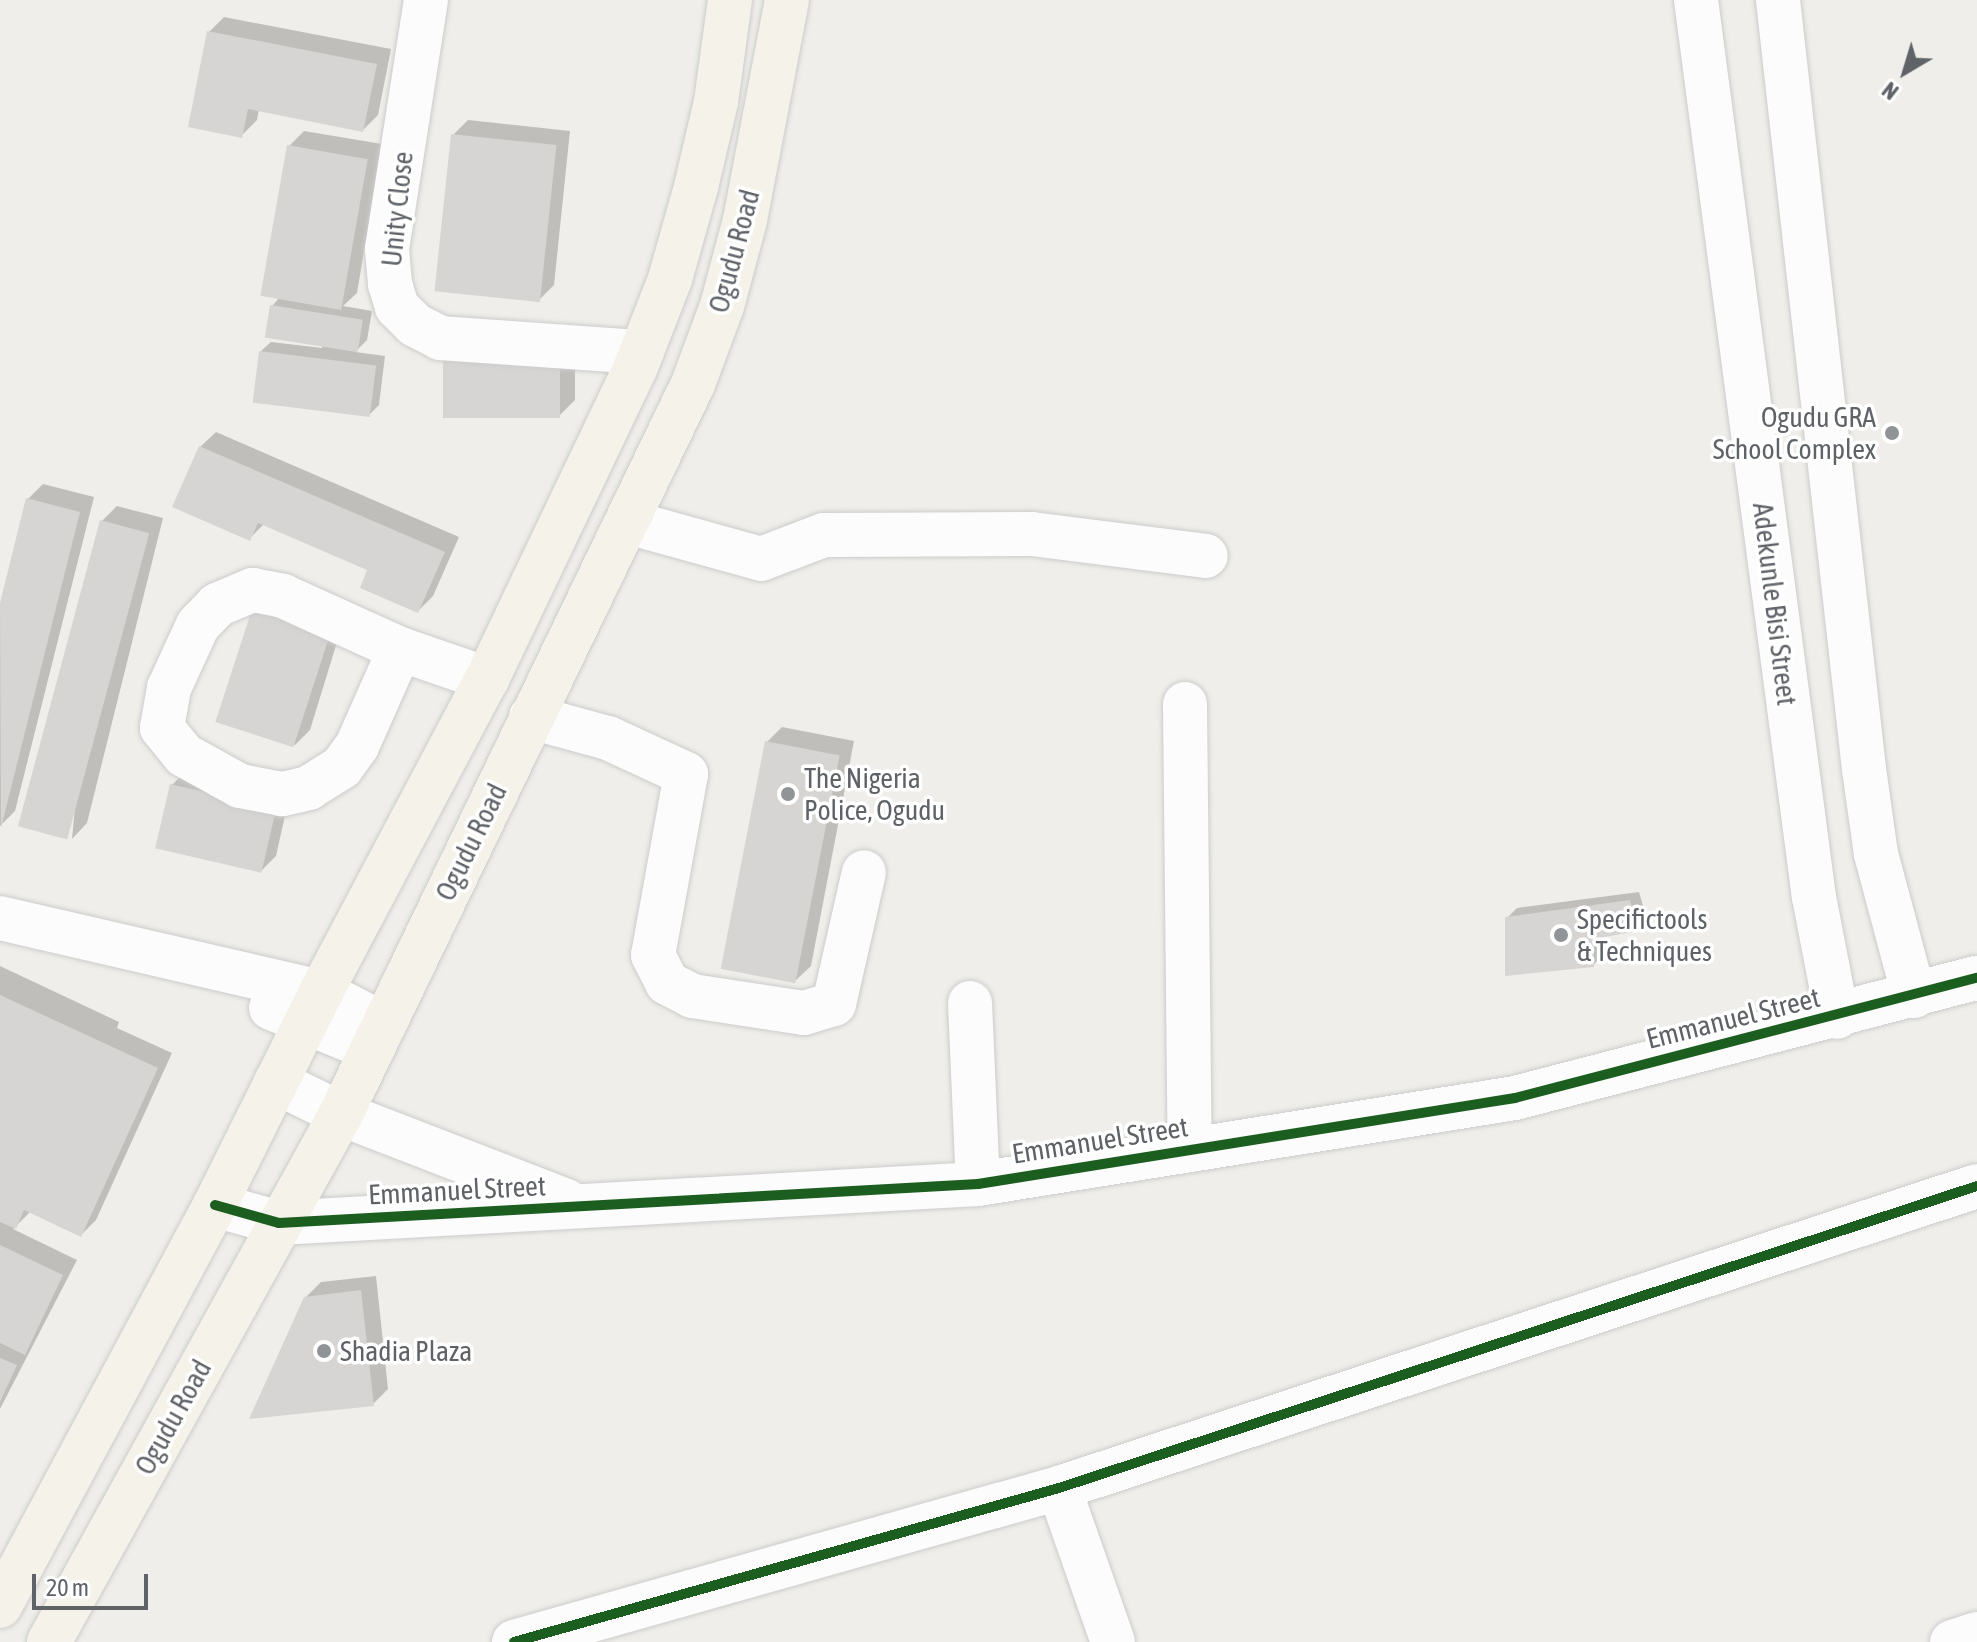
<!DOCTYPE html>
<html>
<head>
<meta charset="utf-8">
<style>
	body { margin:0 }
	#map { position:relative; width:1977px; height:1642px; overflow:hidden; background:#efeeea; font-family:"Asap Condensed",sans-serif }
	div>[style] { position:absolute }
	.shadow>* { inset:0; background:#0003 }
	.building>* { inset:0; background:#d6d5d3; transform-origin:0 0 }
	.roads { filter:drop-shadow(0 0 2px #cbcccc) drop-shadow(0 0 2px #cbcccc) }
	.minor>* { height:44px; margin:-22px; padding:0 22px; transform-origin:22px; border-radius:22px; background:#fdfcfc }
	.major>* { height:44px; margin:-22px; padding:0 22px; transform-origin:22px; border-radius:22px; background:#f4f2e9 }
	.cycleway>* { height:10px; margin:-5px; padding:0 5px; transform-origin:5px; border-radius:5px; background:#1b5e20 }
	.dots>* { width:22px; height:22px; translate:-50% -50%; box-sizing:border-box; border:4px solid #fff; border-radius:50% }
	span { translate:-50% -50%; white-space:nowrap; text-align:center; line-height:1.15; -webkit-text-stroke:7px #fff; paint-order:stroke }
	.street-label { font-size:28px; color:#5f6368 }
	.poi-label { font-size:28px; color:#5f6368 }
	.right { translate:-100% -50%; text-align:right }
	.left { translate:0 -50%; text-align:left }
	.north { position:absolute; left:1865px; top:32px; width:80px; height:80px; -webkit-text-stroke:6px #fff; paint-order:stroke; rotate:218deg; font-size:22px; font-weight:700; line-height:32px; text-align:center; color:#5f6368 }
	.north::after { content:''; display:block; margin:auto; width:28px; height:36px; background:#5f6368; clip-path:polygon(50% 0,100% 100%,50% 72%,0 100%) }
	.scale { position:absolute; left:32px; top:1574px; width:116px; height:36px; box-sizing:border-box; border:4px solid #5f6368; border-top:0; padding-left:10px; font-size:24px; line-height:28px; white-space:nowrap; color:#5f6368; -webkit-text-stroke:6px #fff; paint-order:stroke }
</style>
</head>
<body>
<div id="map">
	<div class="shadow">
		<i style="clip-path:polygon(224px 17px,391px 49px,378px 115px,363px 130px,259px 109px,257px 120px,242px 135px,209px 32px)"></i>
		<i style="clip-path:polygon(468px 120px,570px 131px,554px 285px,539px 300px,453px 135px)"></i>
		<i style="clip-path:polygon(304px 131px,382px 144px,357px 293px,343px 306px,372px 311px,367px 340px,355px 352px,385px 356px,379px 405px,369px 415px,261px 351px,271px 342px,322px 348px,322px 344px,272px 306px,280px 297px,289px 146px)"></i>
		<i style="clip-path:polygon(575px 343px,575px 400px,560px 415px,445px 358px)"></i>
		<i style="clip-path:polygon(216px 432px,459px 537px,433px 596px,418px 611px,370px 569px,264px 524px,250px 538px,200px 447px)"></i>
		<i style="clip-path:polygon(43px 484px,94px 497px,15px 811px,0 826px,0 611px,28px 499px)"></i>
		<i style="clip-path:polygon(117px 506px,163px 518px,87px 823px,72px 839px,102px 521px)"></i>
		<i style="clip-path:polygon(346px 613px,310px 730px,295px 745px,219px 721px)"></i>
		<i style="clip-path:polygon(782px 727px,854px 741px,811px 966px,795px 981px,767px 742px)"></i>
		<i style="clip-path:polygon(187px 770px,290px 793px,276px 856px,261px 871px,172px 785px)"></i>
		<i style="clip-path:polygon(1639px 892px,1647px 919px,1637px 929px,1603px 935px,1603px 955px,1593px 965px,1507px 918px,1517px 908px)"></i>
		<i style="clip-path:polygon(0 966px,119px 1022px,117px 1028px,172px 1053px,96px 1220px,81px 1235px,31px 1211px,13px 1229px,77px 1260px,0 1409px)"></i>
		<i style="clip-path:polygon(376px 1276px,388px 1389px,373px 1404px,305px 1298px,321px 1282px)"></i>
	</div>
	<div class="building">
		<i style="clip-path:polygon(207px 31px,377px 64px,363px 132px,248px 109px,242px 138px,188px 127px)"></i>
		<i style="left:451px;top:134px;width:106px;height:158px;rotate:6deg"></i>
		<i style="left:287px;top:145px;width:82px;height:153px;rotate:10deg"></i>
		<i style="left:270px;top:305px;width:94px;height:33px;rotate:9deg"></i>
		<i style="left:259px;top:351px;width:118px;height:52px;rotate:7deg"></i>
		<i style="left:443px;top:357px;width:117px;height:61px"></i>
		<i style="clip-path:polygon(199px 446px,445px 552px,418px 613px,360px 588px,367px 570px,258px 523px,250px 541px,172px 507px)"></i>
		<i style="clip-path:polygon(26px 498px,80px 512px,1px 828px,0 603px)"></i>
		<i style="left:100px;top:520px;width:51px;height:317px;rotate:15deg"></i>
		<i style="left:254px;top:603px;width:82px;height:125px;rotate:18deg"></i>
		<i style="left:765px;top:741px;width:76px;height:232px;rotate:11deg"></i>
		<i style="left:170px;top:784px;width:109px;height:66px;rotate:13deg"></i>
		<i style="clip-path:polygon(1630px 900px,1638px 931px,1594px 939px,1594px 967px,1505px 976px,1505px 917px)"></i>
		<i style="clip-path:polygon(0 995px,158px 1068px,81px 1237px,24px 1210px,16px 1229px,0 1222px)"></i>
		<i style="clip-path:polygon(0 1245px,63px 1275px,25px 1355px,0 1343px)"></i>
		<i style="clip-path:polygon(361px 1290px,374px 1406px,249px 1419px,304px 1297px)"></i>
		<i style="clip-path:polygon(0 1358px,17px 1365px,0 1402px)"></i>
	</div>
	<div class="roads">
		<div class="minor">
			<i style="left:426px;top:0;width:252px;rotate:98.9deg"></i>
			<i style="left:387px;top:249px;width:35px;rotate:85deg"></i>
			<i style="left:390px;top:284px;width:24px;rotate:73deg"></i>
			<i style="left:397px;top:307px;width:25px;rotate:45deg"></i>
			<i style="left:415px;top:325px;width:28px;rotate:27deg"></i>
			<i style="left:440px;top:338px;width:202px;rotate:4deg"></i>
			<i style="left:1696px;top:0;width:905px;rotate:82.51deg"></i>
			<i style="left:1814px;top:897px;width:122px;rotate:79.1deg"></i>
			<i style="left:1778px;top:0;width:774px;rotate:83.62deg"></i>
			<i style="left:1864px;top:769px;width:86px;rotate:82deg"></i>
			<i style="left:1876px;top:854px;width:147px;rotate:75deg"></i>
			<i style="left:628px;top:522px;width:138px;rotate:15.5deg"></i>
			<i style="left:761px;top:559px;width:67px;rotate:-20.9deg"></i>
			<i style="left:824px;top:535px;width:208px;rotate:-0.3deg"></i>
			<i style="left:1032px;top:534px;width:175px;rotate:7.2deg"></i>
			<i style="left:400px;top:649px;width:106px;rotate:113.9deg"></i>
			<i style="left:357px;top:746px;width:26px;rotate:126deg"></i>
			<i style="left:342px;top:767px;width:39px;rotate:148deg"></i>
			<i style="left:309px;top:788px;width:28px;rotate:167deg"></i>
			<i style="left:282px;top:794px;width:43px;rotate:-169.2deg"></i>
			<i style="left:240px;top:786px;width:64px;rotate:-151deg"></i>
			<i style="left:184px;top:755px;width:35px;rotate:-129deg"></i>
			<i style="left:162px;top:728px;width:41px;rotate:-80.1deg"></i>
			<i style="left:169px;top:688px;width:69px;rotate:-65.3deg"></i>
			<i style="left:198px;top:625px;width:28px;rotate:-46deg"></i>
			<i style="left:217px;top:605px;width:39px;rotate:-23deg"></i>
			<i style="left:253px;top:590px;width:31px;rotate:11deg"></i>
			<i style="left:283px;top:596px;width:128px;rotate:24.4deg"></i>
			<i style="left:400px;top:649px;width:92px;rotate:19deg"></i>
			<i style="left:1185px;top:704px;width:445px;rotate:89.4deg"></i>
			<i style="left:531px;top:717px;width:80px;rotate:15.3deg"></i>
			<i style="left:608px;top:738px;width:86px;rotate:24.8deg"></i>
			<i style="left:686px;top:774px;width:184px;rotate:100.3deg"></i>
			<i style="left:653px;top:955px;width:31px;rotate:63deg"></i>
			<i style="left:667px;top:983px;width:28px;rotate:27deg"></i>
			<i style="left:692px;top:996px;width:113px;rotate:8.6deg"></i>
			<i style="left:804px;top:1013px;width:31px;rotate:-17deg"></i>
			<i style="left:834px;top:1004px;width:135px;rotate:-77.2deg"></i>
			<i style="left:0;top:918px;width:329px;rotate:13deg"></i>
			<i style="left:321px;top:992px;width:70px;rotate:27.3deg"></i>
			<i style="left:970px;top:1003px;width:181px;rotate:87.5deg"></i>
			<i style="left:271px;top:1008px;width:108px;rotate:22.3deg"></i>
			<i style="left:276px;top:1082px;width:72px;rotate:26.2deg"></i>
			<i style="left:341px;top:1114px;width:242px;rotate:21.1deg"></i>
			<i style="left:215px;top:1205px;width:66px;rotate:15.7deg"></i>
			<i style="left:279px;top:1223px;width:700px;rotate:-3.19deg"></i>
			<i style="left:978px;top:1184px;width:544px;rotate:-9.1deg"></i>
			<i style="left:1515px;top:1098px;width:477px;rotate:-14.6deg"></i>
			<i style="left:1059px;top:1488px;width:163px;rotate:70.7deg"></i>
			<i style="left:514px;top:1642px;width:566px;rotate:-15.78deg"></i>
			<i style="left:1059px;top:1488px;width:966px;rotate:-18.21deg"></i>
			<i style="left:1952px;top:1642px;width:26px;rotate:-18deg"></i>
		</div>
		<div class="major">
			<i style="left:0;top:1606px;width:455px;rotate:-61.8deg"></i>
			<i style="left:215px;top:1205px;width:238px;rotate:-63.5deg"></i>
			<i style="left:321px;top:992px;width:354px;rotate:-62.1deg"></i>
			<i style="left:487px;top:679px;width:344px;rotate:-64.5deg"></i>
			<i style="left:635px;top:369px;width:97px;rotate:-68.7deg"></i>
			<i style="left:670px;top:279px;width:96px;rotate:-74.2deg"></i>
			<i style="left:696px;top:187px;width:87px;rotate:-76.8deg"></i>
			<i style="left:716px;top:102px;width:103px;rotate:-82.2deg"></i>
			<i style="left:49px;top:1642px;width:603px;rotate:-61.06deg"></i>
			<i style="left:341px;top:1114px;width:810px;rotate:-64.26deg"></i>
			<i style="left:693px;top:384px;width:83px;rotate:-69.6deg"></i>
			<i style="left:722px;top:306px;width:89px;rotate:-75deg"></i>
			<i style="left:745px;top:220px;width:224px;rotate:-79.2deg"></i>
		</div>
	</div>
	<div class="cycleway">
		<i style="left:215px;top:1205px;width:66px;rotate:15.7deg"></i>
		<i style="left:279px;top:1223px;width:700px;rotate:-3.19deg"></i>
		<i style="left:978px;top:1184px;width:544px;rotate:-9.1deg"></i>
		<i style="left:1515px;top:1098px;width:477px;rotate:-14.6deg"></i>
		<i style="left:514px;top:1642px;width:566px;rotate:-15.78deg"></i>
		<i style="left:1059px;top:1488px;width:966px;rotate:-18.21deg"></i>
	</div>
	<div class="dots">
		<i style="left:1892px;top:433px;background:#919496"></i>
		<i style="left:788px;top:794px;background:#919496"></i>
		<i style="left:1561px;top:935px;background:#919496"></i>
		<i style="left:324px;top:1351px;background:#919496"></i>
	</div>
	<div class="street-label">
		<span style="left:397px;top:209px;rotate:-84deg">Unity Close</span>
		<span style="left:734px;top:251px;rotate:-75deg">Ogudu Road</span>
		<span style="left:1775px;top:604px;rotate:83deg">Adekunle Bisi Street</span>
		<span style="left:471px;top:842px;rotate:-64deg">Ogudu Road</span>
		<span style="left:1733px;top:1018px;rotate:-14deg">Emmanuel Street</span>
		<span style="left:1100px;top:1140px;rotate:-9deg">Emmanuel Street</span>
		<span style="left:457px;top:1190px;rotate:-3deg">Emmanuel Street</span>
		<span style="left:173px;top:1417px;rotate:-61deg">Ogudu Road</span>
	</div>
	<div class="poi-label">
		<span class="right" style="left:1876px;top:433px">Ogudu GRA<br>School Complex</span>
		<span class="left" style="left:804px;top:794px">The Nigeria<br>Police, Ogudu</span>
		<span class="left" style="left:1577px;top:935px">Specifictools<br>&amp; Techniques</span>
		<span class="left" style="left:340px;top:1351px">Shadia Plaza</span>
	</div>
	<div class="north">N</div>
	<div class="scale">20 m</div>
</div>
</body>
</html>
